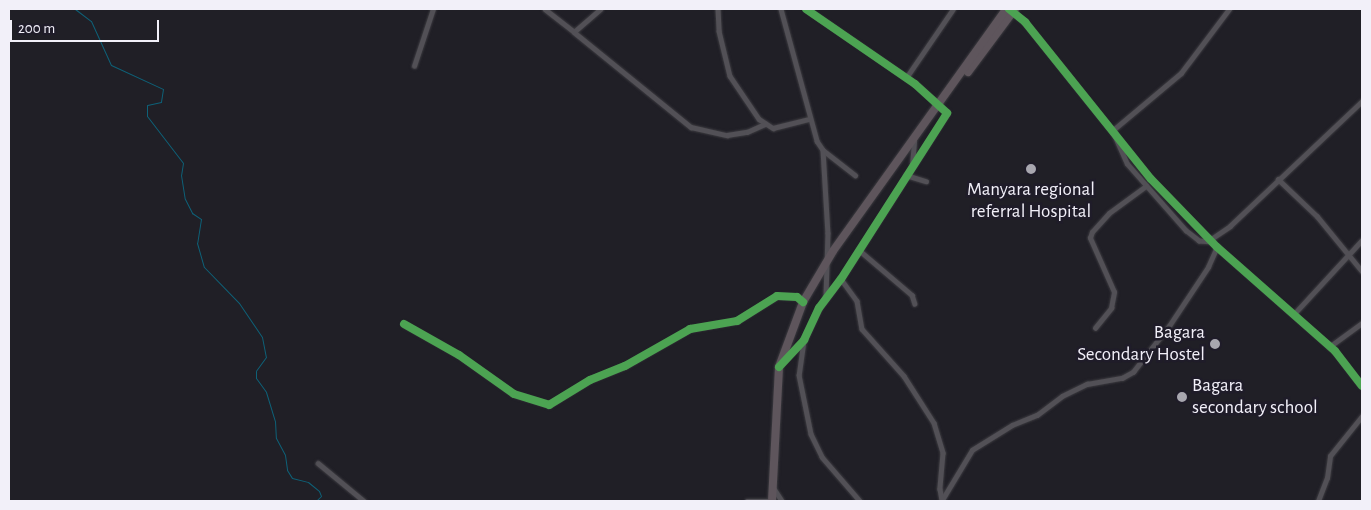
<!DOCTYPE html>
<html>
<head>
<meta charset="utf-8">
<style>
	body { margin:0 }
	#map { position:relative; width:1371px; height:510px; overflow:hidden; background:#201f26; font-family:"Alegreya Sans",sans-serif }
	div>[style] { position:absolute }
	.stream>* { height:1px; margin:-0.5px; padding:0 0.5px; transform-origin:0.5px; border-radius:0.5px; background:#0e6178 }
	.roads { filter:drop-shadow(0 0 1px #3c3b40) drop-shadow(0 0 1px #3c3b40) }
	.minor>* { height:4.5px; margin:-2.25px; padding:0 2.25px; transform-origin:2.25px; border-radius:2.25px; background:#525056 }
	.trunk>* { height:8px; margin:-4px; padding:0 4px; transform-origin:4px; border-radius:4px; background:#5e555c }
	.cycleway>* { height:8px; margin:-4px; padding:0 4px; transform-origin:4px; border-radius:4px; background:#4ca352 }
	.dots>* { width:14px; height:14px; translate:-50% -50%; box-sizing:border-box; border:2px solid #1f1c29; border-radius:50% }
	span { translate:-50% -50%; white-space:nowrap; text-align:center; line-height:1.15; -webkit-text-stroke:5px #1f1c29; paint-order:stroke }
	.poi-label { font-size:19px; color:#f2f0f9 }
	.right { translate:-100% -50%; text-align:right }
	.left { translate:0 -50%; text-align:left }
	.frame { position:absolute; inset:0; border:10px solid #f2f0f9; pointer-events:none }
	.scale { position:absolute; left:10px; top:20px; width:149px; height:22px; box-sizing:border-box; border:2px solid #f2f0f9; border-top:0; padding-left:6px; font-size:15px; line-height:18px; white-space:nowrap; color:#f2f0f9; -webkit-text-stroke:4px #1f1c29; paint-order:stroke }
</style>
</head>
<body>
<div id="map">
	<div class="stream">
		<i style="left:75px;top:9px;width:20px;rotate:37deg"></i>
		<i style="left:91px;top:21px;width:48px;rotate:65.6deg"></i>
		<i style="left:111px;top:65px;width:57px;rotate:24.8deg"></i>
		<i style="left:163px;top:89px;width:13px;rotate:99deg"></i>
		<i style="left:161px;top:102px;width:14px;rotate:168deg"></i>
		<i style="left:147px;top:105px;width:11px;rotate:90deg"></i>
		<i style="left:147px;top:116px;width:59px;rotate:52.5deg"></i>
		<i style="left:183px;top:163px;width:12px;rotate:99deg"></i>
		<i style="left:181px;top:175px;width:24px;rotate:81deg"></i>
		<i style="left:185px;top:199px;width:16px;rotate:63deg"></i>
		<i style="left:192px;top:213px;width:11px;rotate:34deg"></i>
		<i style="left:201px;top:219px;width:24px;rotate:99deg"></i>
		<i style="left:197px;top:243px;width:25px;rotate:74deg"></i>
		<i style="left:204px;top:267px;width:50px;rotate:45.8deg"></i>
		<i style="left:239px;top:303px;width:41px;rotate:55.9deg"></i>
		<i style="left:262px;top:337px;width:20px;rotate:79deg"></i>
		<i style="left:266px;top:357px;width:17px;rotate:126deg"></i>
		<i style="left:256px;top:371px;width:7px;rotate:90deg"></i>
		<i style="left:256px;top:378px;width:17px;rotate:54deg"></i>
		<i style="left:266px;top:392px;width:30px;rotate:73deg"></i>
		<i style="left:275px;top:421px;width:17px;rotate:87deg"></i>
		<i style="left:276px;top:438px;width:19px;rotate:62deg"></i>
		<i style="left:285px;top:455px;width:15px;rotate:82deg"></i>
		<i style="left:287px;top:470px;width:9px;rotate:58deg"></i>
		<i style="left:292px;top:478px;width:16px;rotate:14deg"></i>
		<i style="left:308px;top:482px;width:14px;rotate:39deg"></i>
		<i style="left:319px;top:491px;width:5px;rotate:68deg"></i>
		<i style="left:321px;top:496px;width:7px;rotate:135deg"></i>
	</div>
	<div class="roads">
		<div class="minor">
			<i style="left:545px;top:9px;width:37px;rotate:38deg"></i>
			<i style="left:574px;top:32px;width:35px;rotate:-41deg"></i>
			<i style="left:718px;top:9px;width:22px;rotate:87deg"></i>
			<i style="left:719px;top:31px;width:46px;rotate:76.3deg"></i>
			<i style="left:730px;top:76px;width:52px;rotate:56deg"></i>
			<i style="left:759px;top:119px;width:17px;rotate:33deg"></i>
			<i style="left:773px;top:128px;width:36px;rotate:-14deg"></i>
			<i style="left:781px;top:9px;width:137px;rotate:74.7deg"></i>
			<i style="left:817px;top:141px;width:11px;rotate:56deg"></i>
			<i style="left:823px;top:150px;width:41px;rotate:38deg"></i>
			<i style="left:1009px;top:9px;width:21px;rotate:39deg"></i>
			<i style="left:1025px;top:22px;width:201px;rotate:51.3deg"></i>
			<i style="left:1151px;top:179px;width:95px;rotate:45.9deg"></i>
			<i style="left:1217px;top:247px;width:157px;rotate:41.4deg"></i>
			<i style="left:1335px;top:351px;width:44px;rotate:52.4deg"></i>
			<i style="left:574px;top:32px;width:151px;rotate:39.1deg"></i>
			<i style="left:691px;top:127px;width:37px;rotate:13deg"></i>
			<i style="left:727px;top:135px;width:20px;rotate:-9deg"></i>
			<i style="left:747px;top:132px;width:20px;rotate:-24deg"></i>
			<i style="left:414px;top:66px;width:60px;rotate:-71.6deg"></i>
			<i style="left:906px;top:78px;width:83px;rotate:-55.7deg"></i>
			<i style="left:823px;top:150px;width:83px;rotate:86.6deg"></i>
			<i style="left:828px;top:233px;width:65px;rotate:91.8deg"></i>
			<i style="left:912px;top:165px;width:24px;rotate:-85deg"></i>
			<i style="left:906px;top:175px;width:21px;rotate:17deg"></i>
			<i style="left:1278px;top:179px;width:54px;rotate:43.5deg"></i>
			<i style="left:1317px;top:216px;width:71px;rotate:50.7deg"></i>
			<i style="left:1211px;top:239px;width:23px;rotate:-34deg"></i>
			<i style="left:1230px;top:226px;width:182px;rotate:-43.4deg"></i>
			<i style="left:1213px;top:242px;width:14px;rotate:-176deg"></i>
			<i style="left:1199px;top:241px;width:16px;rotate:-142deg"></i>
			<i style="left:1186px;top:231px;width:89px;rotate:-131.4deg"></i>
			<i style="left:1127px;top:164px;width:36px;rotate:-114deg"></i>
			<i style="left:1112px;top:131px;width:90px;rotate:-40deg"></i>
			<i style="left:1181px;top:73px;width:80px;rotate:-53.1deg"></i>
			<i style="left:859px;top:250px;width:70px;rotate:40.3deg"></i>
			<i style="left:912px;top:295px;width:9px;rotate:72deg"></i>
			<i style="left:841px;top:279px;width:27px;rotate:54deg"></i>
			<i style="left:857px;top:301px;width:28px;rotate:80deg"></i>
			<i style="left:862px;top:329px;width:63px;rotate:48.2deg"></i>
			<i style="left:904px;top:376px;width:56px;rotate:57.4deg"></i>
			<i style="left:934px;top:423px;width:31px;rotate:73deg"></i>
			<i style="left:943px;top:453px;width:36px;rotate:95deg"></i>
			<i style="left:940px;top:489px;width:11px;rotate:80deg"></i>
			<i style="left:1294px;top:314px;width:100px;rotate:-47.4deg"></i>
			<i style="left:404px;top:324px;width:63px;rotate:29.4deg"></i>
			<i style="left:459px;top:355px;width:67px;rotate:35.3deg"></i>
			<i style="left:514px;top:394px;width:37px;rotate:17deg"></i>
			<i style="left:549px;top:405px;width:48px;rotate:-31.4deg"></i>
			<i style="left:590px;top:380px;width:38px;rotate:-22deg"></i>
			<i style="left:625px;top:366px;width:75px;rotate:-29.6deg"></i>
			<i style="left:690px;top:329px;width:48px;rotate:-9.7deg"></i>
			<i style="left:737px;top:321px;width:47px;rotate:-32deg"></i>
			<i style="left:777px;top:296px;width:20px;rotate:3deg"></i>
			<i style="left:797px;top:297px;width:8px;rotate:40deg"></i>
			<i style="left:1095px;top:328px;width:26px;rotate:-51deg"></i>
			<i style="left:1111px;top:308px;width:16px;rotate:-79deg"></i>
			<i style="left:1114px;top:292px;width:59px;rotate:-114deg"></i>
			<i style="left:1090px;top:238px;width:6px;rotate:-72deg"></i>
			<i style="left:1092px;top:232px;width:25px;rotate:-48deg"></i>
			<i style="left:1109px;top:213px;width:46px;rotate:-36.1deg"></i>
			<i style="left:804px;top:341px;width:34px;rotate:98deg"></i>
			<i style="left:799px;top:375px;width:60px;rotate:78.5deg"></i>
			<i style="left:811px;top:434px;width:25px;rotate:64deg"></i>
			<i style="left:822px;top:457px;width:58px;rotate:49.2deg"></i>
			<i style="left:1329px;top:347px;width:41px;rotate:-36deg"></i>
			<i style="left:781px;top:364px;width:33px;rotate:-46deg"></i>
			<i style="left:804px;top:340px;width:35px;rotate:-65deg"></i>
			<i style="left:819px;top:308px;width:36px;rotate:-53deg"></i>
			<i style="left:841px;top:279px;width:197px;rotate:-57.4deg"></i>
			<i style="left:947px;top:113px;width:43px;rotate:-137.8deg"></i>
			<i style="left:915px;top:84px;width:132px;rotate:-145.5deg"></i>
			<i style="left:318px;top:463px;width:60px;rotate:39.6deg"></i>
			<i style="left:773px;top:487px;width:17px;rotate:57deg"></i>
			<i style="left:942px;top:500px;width:58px;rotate:-59deg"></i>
			<i style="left:972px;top:450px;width:47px;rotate:-32deg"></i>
			<i style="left:1012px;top:425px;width:27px;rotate:-22deg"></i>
			<i style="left:1037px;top:415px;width:31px;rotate:-37deg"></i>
			<i style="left:1062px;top:396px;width:28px;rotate:-26deg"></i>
			<i style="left:1087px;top:384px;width:36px;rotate:-10deg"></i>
			<i style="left:1122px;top:378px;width:13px;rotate:-29deg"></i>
			<i style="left:1133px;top:372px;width:58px;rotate:-52deg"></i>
			<i style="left:1169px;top:326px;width:71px;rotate:-56.5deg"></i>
			<i style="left:1208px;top:267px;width:22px;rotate:-66deg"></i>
			<i style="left:747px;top:501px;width:25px"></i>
			<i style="left:1318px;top:501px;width:25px;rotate:-69deg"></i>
			<i style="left:1327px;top:478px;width:22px;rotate:-82deg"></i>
			<i style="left:1330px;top:456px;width:51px;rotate:-51.3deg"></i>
		</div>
		<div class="trunk">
			<i style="left:968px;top:72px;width:79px;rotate:-53.3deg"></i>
			<i style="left:772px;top:501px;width:134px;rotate:-87deg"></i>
			<i style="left:779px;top:367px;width:69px;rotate:-69.7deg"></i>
			<i style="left:803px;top:302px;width:59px;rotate:-59.5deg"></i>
			<i style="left:833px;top:251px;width:297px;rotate:-54.4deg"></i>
		</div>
	</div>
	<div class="cycleway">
		<i style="left:1009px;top:9px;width:21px;rotate:39deg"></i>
		<i style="left:1025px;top:22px;width:201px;rotate:51.3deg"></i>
		<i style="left:1151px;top:179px;width:95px;rotate:45.9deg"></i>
		<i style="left:1217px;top:247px;width:157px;rotate:41.4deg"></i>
		<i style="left:1335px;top:351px;width:44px;rotate:52.4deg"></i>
		<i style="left:404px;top:324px;width:63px;rotate:29.4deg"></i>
		<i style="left:459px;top:355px;width:67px;rotate:35.3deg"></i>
		<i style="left:514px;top:394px;width:37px;rotate:17deg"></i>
		<i style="left:549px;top:405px;width:48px;rotate:-31.4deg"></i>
		<i style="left:590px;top:380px;width:38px;rotate:-22deg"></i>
		<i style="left:625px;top:366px;width:75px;rotate:-29.6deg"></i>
		<i style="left:690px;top:329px;width:48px;rotate:-9.7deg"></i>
		<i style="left:737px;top:321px;width:47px;rotate:-32deg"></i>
		<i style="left:777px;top:296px;width:20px;rotate:3deg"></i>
		<i style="left:797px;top:297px;width:8px;rotate:40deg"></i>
		<i style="left:779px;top:367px;width:37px;rotate:-47deg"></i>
		<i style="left:804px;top:340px;width:35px;rotate:-65deg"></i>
		<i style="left:819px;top:308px;width:36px;rotate:-53deg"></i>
		<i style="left:841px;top:279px;width:197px;rotate:-57.4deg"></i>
		<i style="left:947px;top:113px;width:43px;rotate:-137.8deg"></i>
		<i style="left:915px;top:84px;width:132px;rotate:-145.5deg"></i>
	</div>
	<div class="dots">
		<i style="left:1031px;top:169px;background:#a8a7af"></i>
		<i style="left:1215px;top:344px;background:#a8a7af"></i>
		<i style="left:1182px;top:397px;background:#a8a7af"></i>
	</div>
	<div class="poi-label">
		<span style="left:1031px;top:201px">Manyara regional<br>referral Hospital</span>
		<span class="right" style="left:1205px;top:344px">Bagara<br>Secondary Hostel</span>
		<span class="left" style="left:1192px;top:397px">Bagara<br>secondary school</span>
	</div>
	<div class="frame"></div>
	<div class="scale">200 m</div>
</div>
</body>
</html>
